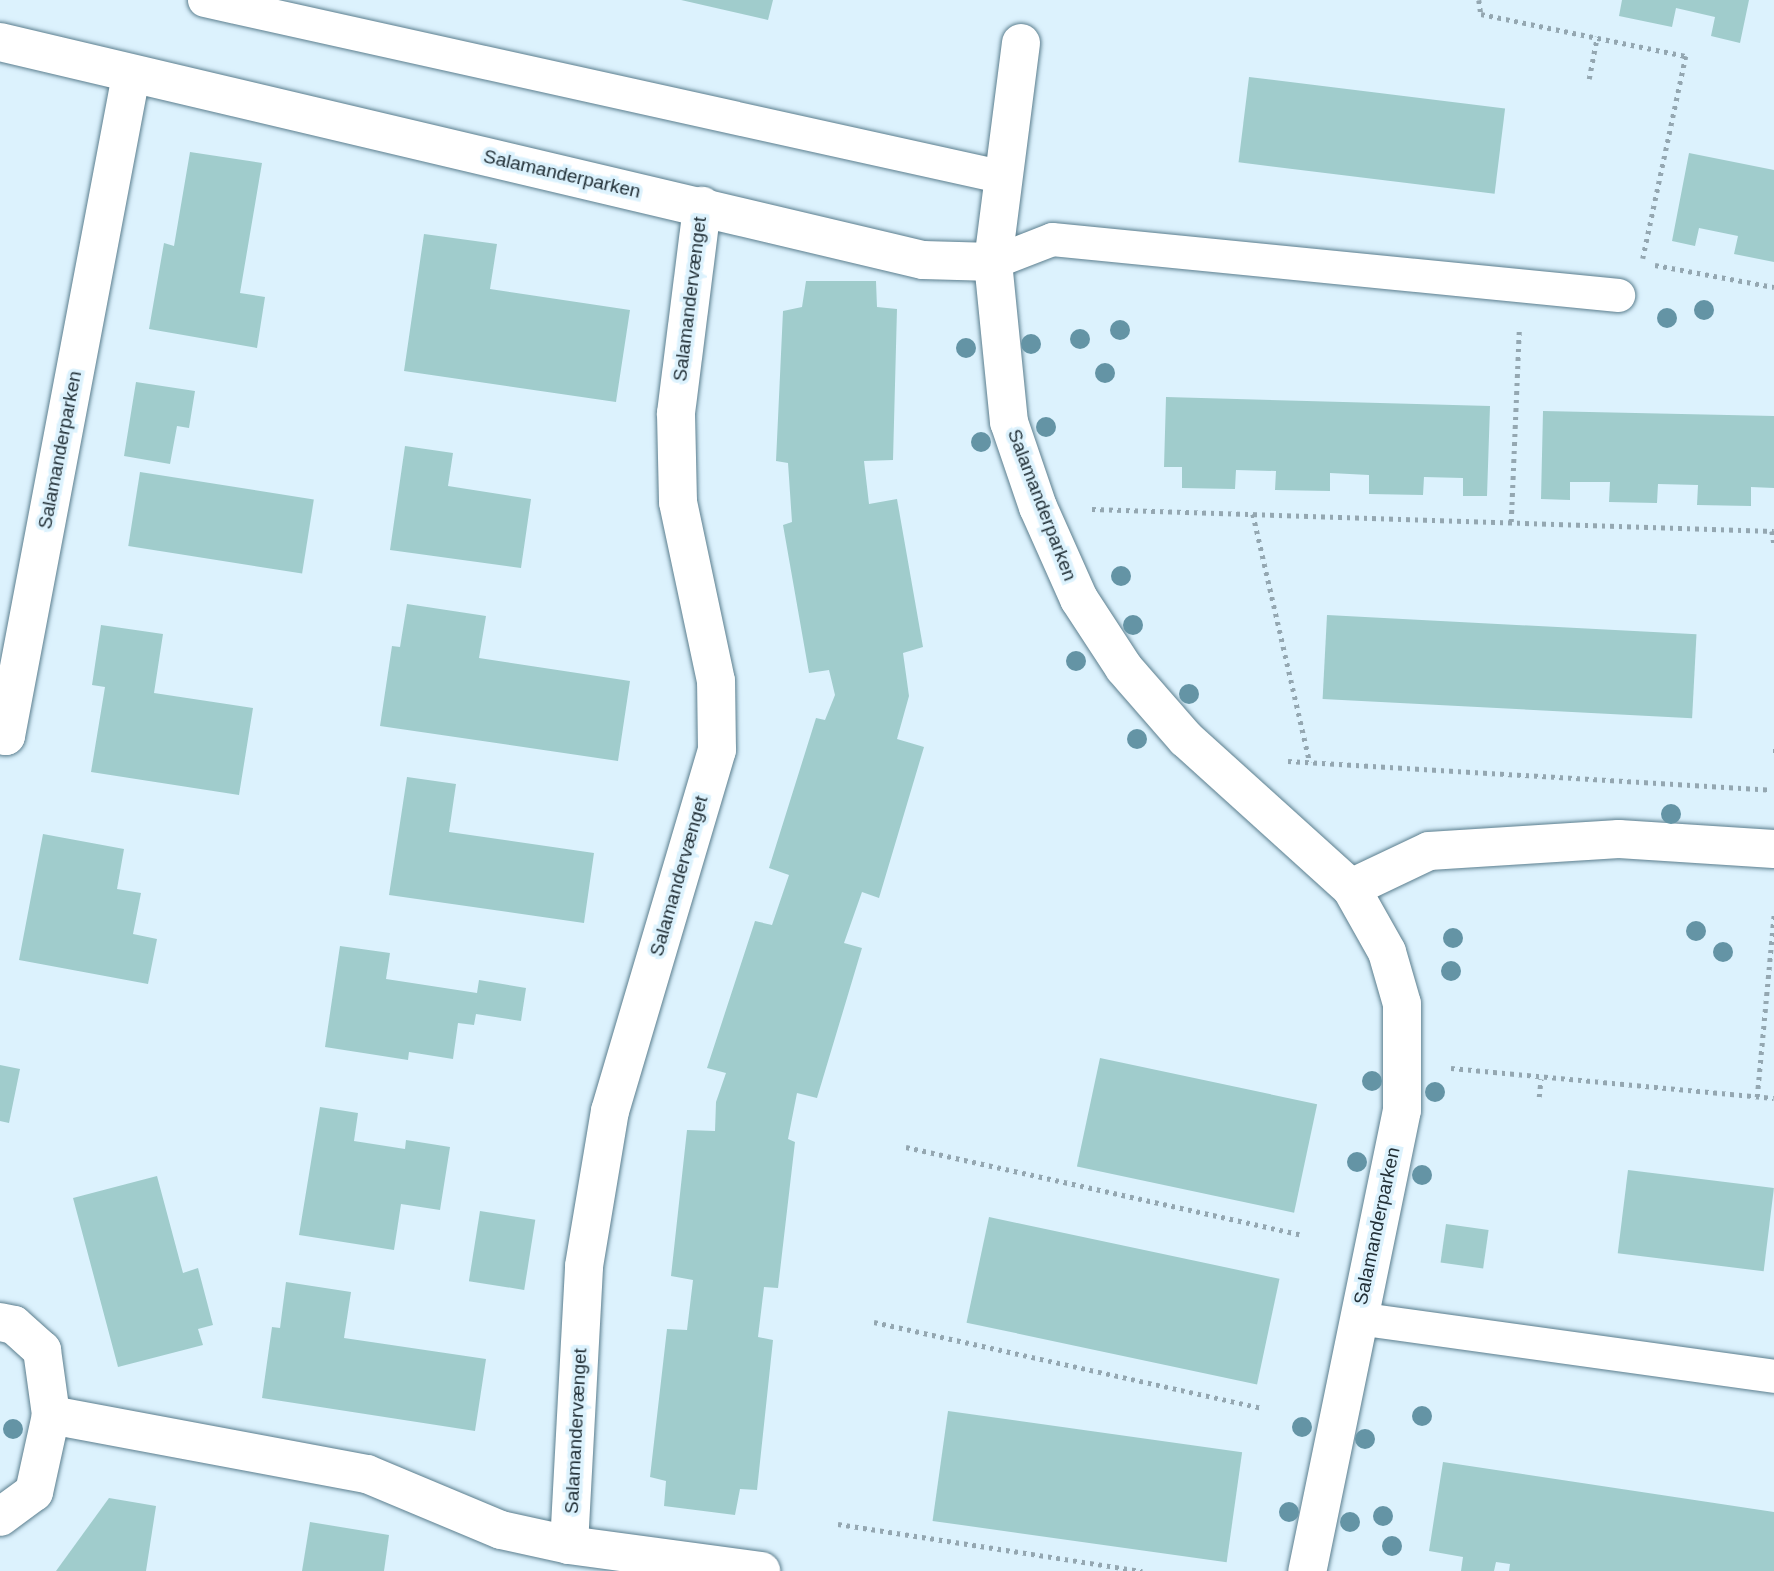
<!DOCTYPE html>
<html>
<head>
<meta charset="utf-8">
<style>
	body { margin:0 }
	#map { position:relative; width:1774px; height:1571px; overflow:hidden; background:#dcf2fd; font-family:Arial,sans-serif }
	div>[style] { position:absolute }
	.building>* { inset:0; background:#a0cccc; transform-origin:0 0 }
	.path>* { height:4.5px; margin-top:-2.25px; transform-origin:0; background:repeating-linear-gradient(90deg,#94a7b1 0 3.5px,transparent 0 8.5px) }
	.roads { filter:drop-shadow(0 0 2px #5b7e8e) drop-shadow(0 0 2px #5b7e8e) }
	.lane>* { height:33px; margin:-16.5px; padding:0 16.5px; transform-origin:16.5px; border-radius:16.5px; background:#fff }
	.street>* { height:38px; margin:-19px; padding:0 19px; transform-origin:19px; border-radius:19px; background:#fff }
	.trees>* { width:20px; height:20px; margin:-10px; border-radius:50%; background:#6494a5 }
	span { translate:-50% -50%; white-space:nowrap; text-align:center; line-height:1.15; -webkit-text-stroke:7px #dcf2fd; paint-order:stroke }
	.street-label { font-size:19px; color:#223037 }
</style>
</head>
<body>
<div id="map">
	<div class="building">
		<i style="clip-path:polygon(681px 0,773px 0,768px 20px)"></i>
		<i style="clip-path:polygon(1622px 0,1749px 0,1740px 43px,1711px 36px,1715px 17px,1676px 8px,1672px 27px,1619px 16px)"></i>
		<i style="left:1249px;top:77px;width:258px;height:86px;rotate:7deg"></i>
		<i style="clip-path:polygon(190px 152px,262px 163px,240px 293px,265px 297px,257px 348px,149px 329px,164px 243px,174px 246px)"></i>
		<i style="clip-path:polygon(1689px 153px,1774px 170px,1774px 262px,1734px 254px,1738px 236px,1699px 228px,1695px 246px,1672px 241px)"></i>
		<i style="clip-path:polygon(424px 234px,497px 244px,490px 289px,630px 310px,616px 402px,404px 371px)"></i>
		<i style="clip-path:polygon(806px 281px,876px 281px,877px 307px,897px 309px,893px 460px,864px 461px,869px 504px,897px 499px,923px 647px,903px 653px,909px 696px,897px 739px,924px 747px,879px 898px,862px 892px,844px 943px,862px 948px,817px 1098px,797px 1093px,788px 1139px,795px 1142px,778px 1288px,764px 1287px,758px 1337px,773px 1340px,757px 1490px,740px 1489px,735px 1515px,664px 1506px,666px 1481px,650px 1477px,667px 1329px,687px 1330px,693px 1280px,671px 1276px,687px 1130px,715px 1131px,716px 1102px,726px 1073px,707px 1068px,755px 921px,772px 925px,789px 875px,769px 868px,816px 718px,825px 720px,835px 695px,829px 670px,809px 673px,783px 525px,792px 522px,788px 463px,776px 461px,783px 311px,802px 307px)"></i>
		<i style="clip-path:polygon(136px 382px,195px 391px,189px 428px,177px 426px,170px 464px,124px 456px)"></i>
		<i style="clip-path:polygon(1166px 397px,1490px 406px,1487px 496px,1463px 496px,1463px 478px,1424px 477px,1423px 495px,1369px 494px,1369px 475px,1330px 473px,1330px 491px,1275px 490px,1276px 471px,1236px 470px,1235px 489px,1182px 488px,1182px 467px,1164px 467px)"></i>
		<i style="clip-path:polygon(1543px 411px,1774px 416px,1774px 488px,1751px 487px,1751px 506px,1697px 505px,1698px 485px,1658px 484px,1657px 503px,1609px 502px,1610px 482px,1570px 482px,1570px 500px,1541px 499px)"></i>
		<i style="clip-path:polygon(405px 446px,453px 453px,448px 486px,531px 499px,521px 568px,390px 550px)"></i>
		<i style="left:140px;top:472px;width:176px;height:75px;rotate:9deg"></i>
		<i style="clip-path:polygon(407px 604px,486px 616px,479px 658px,630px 681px,618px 761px,380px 726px,392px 646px,400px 647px)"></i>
		<i style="left:1327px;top:615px;width:370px;height:84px;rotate:3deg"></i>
		<i style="clip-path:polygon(101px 625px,163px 634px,154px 693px,253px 708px,239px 795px,91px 772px,105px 687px,92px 685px)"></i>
		<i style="clip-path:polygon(407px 777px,456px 784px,449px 832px,594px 853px,584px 923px,389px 895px)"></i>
		<i style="clip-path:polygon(43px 834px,124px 849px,117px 889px,141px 893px,133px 934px,157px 939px,148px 984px,19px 960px)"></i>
		<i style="clip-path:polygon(340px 946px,390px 953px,386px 979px,477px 993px,479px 980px,526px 988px,521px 1021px,476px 1014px,474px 1025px,458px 1023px,453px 1059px,409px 1052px,408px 1060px,325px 1047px)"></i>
		<i style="left:1100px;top:1058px;width:222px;height:111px;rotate:12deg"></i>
		<i style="clip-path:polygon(0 1065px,20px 1069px,9px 1123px,0 1121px)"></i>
		<i style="clip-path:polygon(320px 1107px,358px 1113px,354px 1141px,405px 1149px,406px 1140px,450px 1147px,440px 1210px,401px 1204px,394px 1250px,299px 1235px)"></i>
		<i style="left:1628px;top:1170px;width:147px;height:84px;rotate:7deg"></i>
		<i style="clip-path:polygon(157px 1176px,183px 1273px,198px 1268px,213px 1325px,198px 1329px,203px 1345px,118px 1367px,73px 1198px)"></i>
		<i style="left:480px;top:1211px;width:56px;height:71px;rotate:9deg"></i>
		<i style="left:989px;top:1217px;width:297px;height:108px;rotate:12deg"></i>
		<i style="left:1446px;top:1224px;width:43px;height:39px;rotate:8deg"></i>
		<i style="clip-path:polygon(286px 1282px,351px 1292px,344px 1338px,486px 1359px,475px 1431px,262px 1398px,272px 1327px,280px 1328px)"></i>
		<i style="left:948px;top:1411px;width:297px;height:111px;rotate:8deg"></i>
		<i style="clip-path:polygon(1443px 1462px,1774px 1512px,1774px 1571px,1509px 1571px,1510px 1564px,1496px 1562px,1494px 1571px,1461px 1571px,1463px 1557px,1429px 1551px)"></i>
		<i style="clip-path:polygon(109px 1498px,156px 1506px,146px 1571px,56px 1571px)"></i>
		<i style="clip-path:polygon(310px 1522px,389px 1535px,384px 1571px,302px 1571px)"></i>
	</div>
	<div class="path">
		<i style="left:1479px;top:0;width:14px;rotate:82deg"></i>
		<i style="left:1481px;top:14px;width:209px;rotate:11.6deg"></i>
		<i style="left:1686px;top:56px;width:207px;rotate:102deg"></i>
		<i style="left:1589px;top:79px;width:43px;rotate:-79.2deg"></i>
		<i style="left:1655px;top:265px;width:121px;rotate:10.5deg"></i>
		<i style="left:1092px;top:509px;width:682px;rotate:1.85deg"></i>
		<i style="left:1253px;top:514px;width:255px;rotate:77.1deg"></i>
		<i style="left:1511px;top:522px;width:191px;rotate:-87.6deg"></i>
		<i style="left:1772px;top:531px;width:12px;rotate:81deg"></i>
		<i style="left:1773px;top:751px;width:1px"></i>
		<i style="left:1288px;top:761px;width:484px;rotate:3.4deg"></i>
		<i style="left:1451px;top:1068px;width:324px;rotate:5.3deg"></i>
		<i style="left:1539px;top:1097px;width:18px;rotate:-84deg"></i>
		<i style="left:1757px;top:1097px;width:183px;rotate:-84.7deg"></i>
		<i style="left:906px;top:1147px;width:403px;rotate:12.5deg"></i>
		<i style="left:874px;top:1322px;width:397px;rotate:12.5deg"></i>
		<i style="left:838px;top:1524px;width:308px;rotate:8.8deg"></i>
	</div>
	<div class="roads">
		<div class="lane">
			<i style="left:204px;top:0;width:819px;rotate:12.48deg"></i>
			<i style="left:993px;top:262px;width:63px;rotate:-21.3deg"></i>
			<i style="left:1052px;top:239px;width:569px;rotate:5.65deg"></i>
			<i style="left:1357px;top:1318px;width:421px;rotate:7.9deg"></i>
		</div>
		<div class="street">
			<i style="left:0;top:42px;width:948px;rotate:13.29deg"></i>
			<i style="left:923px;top:260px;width:70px;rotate:1.6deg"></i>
			<i style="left:1021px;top:43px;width:221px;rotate:97.3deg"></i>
			<i style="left:993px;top:262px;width:161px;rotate:84.3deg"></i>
			<i style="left:1009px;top:422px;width:90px;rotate:71.2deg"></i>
			<i style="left:1038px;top:507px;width:101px;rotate:66deg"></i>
			<i style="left:1079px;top:599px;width:82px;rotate:56.9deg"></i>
			<i style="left:1124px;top:668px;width:94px;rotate:48.9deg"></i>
			<i style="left:1186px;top:739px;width:222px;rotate:42.1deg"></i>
			<i style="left:1351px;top:888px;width:73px;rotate:60.6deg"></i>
			<i style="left:1387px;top:952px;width:54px;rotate:73.9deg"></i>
			<i style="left:1402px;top:1004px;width:106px;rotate:90deg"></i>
			<i style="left:1402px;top:1110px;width:471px;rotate:101.6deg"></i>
			<i style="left:0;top:735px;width:6px;rotate:9deg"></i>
			<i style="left:6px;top:736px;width:673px;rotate:-79.29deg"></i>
			<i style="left:1351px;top:888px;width:86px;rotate:-25.4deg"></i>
			<i style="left:1429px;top:851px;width:190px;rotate:-3.6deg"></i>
			<i style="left:1619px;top:839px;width:155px;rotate:3.7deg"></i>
			<i style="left:0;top:1322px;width:14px;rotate:12deg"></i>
			<i style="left:14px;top:1325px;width:38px;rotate:42deg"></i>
			<i style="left:42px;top:1350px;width:66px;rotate:82.1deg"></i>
			<i style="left:51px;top:1415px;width:79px;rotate:102.4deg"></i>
			<i style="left:34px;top:1492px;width:42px;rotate:143.7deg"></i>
			<i style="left:51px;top:1415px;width:321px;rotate:10.6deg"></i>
			<i style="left:367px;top:1474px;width:145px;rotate:22.7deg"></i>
			<i style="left:501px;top:1530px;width:70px;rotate:12.4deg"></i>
			<i style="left:569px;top:1545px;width:194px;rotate:7.7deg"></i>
			<i style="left:569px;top:1545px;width:279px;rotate:-86.9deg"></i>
			<i style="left:584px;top:1266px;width:157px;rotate:-80.5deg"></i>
			<i style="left:610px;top:1111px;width:377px;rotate:-73.5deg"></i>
			<i style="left:717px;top:750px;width:69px;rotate:-90.8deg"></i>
			<i style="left:716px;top:681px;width:183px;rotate:-102deg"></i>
			<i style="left:678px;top:502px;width:89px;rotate:-91.3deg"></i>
			<i style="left:676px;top:413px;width:209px;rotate:-82.8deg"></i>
		</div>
	</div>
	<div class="trees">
		<i style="left:1704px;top:310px"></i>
		<i style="left:1667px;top:318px"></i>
		<i style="left:1120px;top:330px"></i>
		<i style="left:1080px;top:339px"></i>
		<i style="left:1031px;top:344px"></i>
		<i style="left:966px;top:348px"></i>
		<i style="left:1105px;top:373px"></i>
		<i style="left:1046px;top:427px"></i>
		<i style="left:981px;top:442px"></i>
		<i style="left:1121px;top:576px"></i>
		<i style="left:1133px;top:625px"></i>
		<i style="left:1076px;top:661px"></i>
		<i style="left:1189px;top:694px"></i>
		<i style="left:1137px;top:739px"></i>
		<i style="left:1671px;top:814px"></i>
		<i style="left:1696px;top:931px"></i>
		<i style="left:1453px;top:938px"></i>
		<i style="left:1723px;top:952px"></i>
		<i style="left:1451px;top:971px"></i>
		<i style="left:1372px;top:1081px"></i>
		<i style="left:1435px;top:1092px"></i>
		<i style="left:1357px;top:1162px"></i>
		<i style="left:1422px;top:1175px"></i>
		<i style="left:1422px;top:1416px"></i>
		<i style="left:1302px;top:1427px"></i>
		<i style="left:13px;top:1429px"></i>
		<i style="left:1365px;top:1439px"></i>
		<i style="left:1289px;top:1512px"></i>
		<i style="left:1383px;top:1516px"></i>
		<i style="left:1350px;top:1522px"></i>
		<i style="left:1392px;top:1546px"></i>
	</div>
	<div class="street-label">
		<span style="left:562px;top:174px;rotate:13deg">Salamanderparken</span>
		<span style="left:690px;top:299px;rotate:-83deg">Salamandervænget</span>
		<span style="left:60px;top:450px;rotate:-79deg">Salamanderparken</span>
		<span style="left:1042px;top:505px;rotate:69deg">Salamanderparken</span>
		<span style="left:679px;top:876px;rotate:-74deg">Salamandervænget</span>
		<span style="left:1377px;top:1226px;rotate:-78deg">Salamanderparken</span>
		<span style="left:576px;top:1431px;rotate:-87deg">Salamandervænget</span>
	</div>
</div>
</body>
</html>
